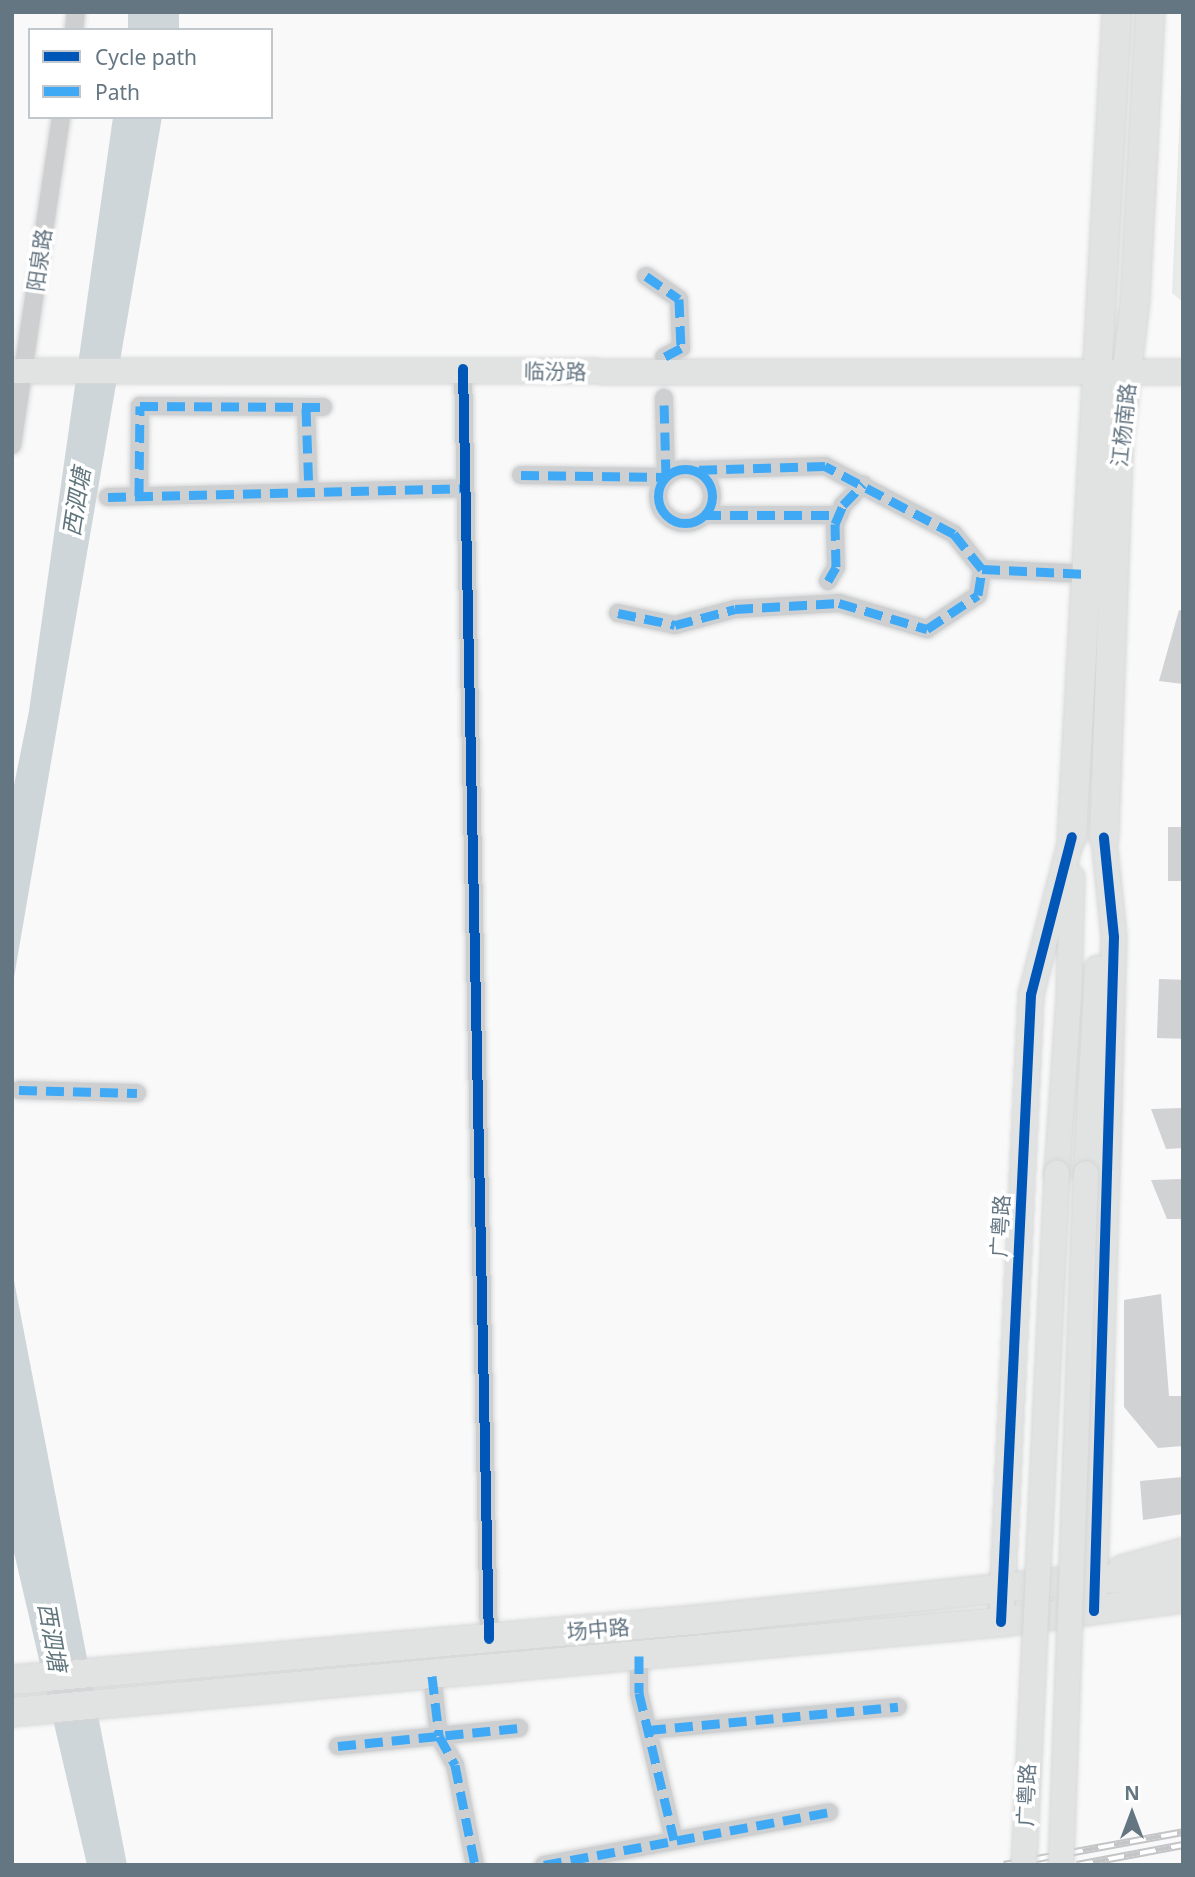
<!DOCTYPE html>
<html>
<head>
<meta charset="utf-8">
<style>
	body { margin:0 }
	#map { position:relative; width:1195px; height:1877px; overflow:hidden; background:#f9f9f9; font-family:"Noto Sans","Noto Sans SC",sans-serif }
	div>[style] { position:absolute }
	.built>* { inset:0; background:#e8e9e9 }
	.water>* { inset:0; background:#ced6d9; transform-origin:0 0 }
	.building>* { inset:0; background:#d0d2d3; transform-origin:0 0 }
	.roads { filter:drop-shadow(0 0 2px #d5d6d7) drop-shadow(0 0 2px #d5d6d7) }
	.street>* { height:18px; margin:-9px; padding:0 9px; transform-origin:9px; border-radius:9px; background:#cecfd0 }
	.street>.ring { margin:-9px; padding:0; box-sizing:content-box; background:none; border:18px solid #cecfd0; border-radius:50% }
	.secondary>* { height:24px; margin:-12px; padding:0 12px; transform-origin:12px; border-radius:12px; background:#e1e2e2 }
	.primary>* { height:28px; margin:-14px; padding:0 14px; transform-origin:14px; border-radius:14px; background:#e1e2e2 }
	.rail>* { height:8px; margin-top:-4px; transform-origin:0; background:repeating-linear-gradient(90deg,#fff 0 16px,#c3c5c6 0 32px); box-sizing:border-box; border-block:2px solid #c3c5c6 }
	.bridges { filter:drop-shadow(0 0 2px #d5d6d7) drop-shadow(0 0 2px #d5d6d7) }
	.secondary-bridge>* { height:24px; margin:-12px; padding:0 12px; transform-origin:12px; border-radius:12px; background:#e1e2e2 }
	.quiet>* { height:9px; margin-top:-4.5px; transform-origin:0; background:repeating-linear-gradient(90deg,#3fa9f5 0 18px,transparent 0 27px) }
	.quiet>.ring { margin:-4.5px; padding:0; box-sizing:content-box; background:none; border:9px solid #3fa9f5; border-radius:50% }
	.cycleway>* { height:10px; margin:-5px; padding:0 5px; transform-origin:5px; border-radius:5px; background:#0057b8 }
	span { translate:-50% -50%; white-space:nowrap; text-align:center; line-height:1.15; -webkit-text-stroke:7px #fff; paint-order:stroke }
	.street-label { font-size:21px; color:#657683 }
	.water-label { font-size:23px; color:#60757c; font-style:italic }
	.frame { position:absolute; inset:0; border:14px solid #657683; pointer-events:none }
	.legend { position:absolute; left:28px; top:28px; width:245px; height:91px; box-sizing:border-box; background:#fff; border:2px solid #c1c8cd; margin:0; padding:9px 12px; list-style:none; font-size:21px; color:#657683 }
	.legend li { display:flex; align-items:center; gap:14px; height:35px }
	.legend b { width:35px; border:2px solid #c1c8cd }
	.north { position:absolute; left:1097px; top:1779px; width:70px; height:70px; -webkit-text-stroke:5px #fff; paint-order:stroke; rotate:0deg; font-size:19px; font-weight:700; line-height:28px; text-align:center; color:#657683 }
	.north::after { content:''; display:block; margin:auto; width:24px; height:32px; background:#657683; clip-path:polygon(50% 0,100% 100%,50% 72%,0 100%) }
</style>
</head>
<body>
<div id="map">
	<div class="built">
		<i style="clip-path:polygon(1183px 41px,1183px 302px,1172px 293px)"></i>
	</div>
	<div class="water">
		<i style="left:128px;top:12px;width:51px;height:18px"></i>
		<i style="clip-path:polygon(113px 117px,162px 117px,12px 989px,12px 795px,29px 711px)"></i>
		<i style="clip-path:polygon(12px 1270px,127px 1865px,87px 1865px,12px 1544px)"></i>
	</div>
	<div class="building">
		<i style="clip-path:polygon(1179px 610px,1183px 611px,1183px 684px,1159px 681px)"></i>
		<i style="left:1168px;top:827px;width:15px;height:54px"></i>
		<i style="left:1159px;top:979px;width:24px;height:59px;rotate:2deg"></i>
		<i style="clip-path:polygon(1183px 1108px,1183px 1148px,1166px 1149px,1151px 1109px)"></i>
		<i style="clip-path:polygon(1183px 1179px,1183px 1219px,1167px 1219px,1151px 1180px)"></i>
		<i style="clip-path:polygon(1161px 1294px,1169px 1396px,1183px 1396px,1183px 1446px,1158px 1448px,1124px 1407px,1124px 1300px)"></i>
		<i style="clip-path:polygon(1183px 1477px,1183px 1514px,1143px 1520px,1140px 1481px)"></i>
	</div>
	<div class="roads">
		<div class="street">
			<i style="left:74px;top:30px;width:18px;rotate:-84deg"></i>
			<i style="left:646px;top:276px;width:40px;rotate:34.9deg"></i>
			<i style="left:679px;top:299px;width:49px;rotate:87.7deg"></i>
			<i style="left:681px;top:348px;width:19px;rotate:152deg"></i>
			<i style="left:463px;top:369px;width:1270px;rotate:88.83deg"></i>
			<i style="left:306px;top:408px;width:84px;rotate:88deg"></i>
			<i style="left:12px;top:445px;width:332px;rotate:-81.5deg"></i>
			<i class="ring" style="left:658px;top:469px;width:36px;height:36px"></i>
			<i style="left:521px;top:475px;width:145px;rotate:0.8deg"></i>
			<i style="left:666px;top:477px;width:79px;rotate:-91.5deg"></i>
			<i style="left:139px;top:496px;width:90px;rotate:-89.4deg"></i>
			<i style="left:140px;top:406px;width:183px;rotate:0.3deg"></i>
			<i style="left:108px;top:497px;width:357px;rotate:-1.4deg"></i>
			<i style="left:703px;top:515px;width:136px"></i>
			<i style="left:982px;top:569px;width:105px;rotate:2.7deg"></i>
			<i style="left:828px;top:581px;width:16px;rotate:-60deg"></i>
			<i style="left:836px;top:567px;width:43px;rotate:-91.3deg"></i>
			<i style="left:835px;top:524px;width:21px;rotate:-67deg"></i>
			<i style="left:843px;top:505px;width:29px;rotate:-46deg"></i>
			<i style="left:618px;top:613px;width:58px;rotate:11.9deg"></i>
			<i style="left:675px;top:625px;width:62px;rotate:-14.9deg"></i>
			<i style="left:735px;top:609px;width:104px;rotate:-3.3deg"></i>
			<i style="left:839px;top:603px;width:92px;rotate:16.5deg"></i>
			<i style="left:927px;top:629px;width:61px;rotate:-33.7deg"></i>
			<i style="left:978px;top:595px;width:26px;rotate:-81deg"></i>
			<i style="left:982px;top:569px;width:45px;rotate:-128.7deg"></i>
			<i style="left:954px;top:534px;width:146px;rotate:-152.2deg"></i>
			<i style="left:825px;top:466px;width:133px;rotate:178.3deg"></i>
			<i style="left:19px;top:1090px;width:118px;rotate:1.5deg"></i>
			<i style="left:639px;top:1656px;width:37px;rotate:90deg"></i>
			<i style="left:639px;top:1693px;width:151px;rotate:76.6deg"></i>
			<i style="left:432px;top:1676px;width:60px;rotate:83.3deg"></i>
			<i style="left:439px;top:1736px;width:33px;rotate:61deg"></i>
			<i style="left:455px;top:1765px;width:102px;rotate:78.7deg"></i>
			<i style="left:648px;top:1730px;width:251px;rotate:-5.3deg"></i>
			<i style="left:338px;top:1746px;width:182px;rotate:-5.7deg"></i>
			<i style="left:544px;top:1865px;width:290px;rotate:-10.5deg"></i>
		</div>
		<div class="secondary">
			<i style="left:12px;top:371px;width:1171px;rotate:0.05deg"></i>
			<i style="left:1057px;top:1173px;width:178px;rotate:-86.1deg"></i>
			<i style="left:1069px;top:995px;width:118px;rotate:-88.5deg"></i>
			<i style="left:1086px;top:1173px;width:205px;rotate:-86.9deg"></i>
			<i style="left:1094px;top:1611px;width:674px;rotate:-88.3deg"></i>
			<i style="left:1114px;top:937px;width:100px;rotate:-95.8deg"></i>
			<i style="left:1001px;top:1622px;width:628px;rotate:-87.26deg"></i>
			<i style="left:1031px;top:995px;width:163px;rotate:-75.5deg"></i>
		</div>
		<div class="primary">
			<i style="left:1072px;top:837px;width:826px;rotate:-86.88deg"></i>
			<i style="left:1104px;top:838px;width:401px;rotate:-87.9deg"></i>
			<i style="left:1119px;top:437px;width:137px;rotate:-83.3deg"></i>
			<i style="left:1135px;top:301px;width:289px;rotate:-87deg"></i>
			<i style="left:1122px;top:1570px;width:63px;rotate:-15.6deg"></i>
			<i style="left:12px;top:1680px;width:685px;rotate:-5.03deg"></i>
			<i style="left:694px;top:1620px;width:402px;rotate:-5.9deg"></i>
			<i style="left:1094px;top:1579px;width:89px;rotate:-1.3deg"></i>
			<i style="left:12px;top:1712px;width:993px;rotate:-5.2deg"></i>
			<i style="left:1001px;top:1622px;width:184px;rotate:-7.5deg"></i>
		</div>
	</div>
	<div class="rail">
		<i style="left:1004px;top:1865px;width:182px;rotate:-10.4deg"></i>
		<i style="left:1077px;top:1865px;width:108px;rotate:-10.7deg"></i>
	</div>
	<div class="bridges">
		<div class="secondary-bridge">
			<i style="left:1024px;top:1865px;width:693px;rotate:-87.27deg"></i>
			<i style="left:1061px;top:1865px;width:692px;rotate:-87.93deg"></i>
		</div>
	</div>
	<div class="quiet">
		<i style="left:646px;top:276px;width:40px;rotate:34.9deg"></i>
		<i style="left:679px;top:299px;width:49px;rotate:87.7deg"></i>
		<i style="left:681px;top:348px;width:19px;rotate:152deg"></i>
		<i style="left:306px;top:408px;width:84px;rotate:88deg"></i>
		<i class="ring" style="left:658px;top:469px;width:45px;height:45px"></i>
		<i style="left:521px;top:475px;width:145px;rotate:0.8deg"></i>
		<i style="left:666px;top:477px;width:79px;rotate:-91.5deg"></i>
		<i style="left:139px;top:496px;width:90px;rotate:-89.4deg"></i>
		<i style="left:140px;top:406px;width:183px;rotate:0.3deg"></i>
		<i style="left:108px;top:497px;width:357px;rotate:-1.4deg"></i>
		<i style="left:703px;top:515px;width:136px"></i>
		<i style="left:982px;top:569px;width:105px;rotate:2.7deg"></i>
		<i style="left:828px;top:581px;width:16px;rotate:-60deg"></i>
		<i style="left:836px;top:567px;width:43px;rotate:-91.3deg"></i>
		<i style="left:835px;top:524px;width:21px;rotate:-67deg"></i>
		<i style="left:843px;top:505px;width:29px;rotate:-46deg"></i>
		<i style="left:618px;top:613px;width:58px;rotate:11.9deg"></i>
		<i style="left:675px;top:625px;width:62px;rotate:-14.9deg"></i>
		<i style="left:735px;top:609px;width:104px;rotate:-3.3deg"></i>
		<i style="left:839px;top:603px;width:92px;rotate:16.5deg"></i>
		<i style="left:927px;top:629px;width:61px;rotate:-33.7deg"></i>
		<i style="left:978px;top:595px;width:26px;rotate:-81deg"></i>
		<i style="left:982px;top:569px;width:45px;rotate:-128.7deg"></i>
		<i style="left:954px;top:534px;width:146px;rotate:-152.2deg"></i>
		<i style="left:825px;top:466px;width:133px;rotate:178.3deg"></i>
		<i style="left:19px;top:1090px;width:118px;rotate:1.5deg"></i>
		<i style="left:639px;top:1656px;width:37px;rotate:90deg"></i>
		<i style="left:639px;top:1693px;width:151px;rotate:76.6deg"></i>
		<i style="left:432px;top:1676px;width:60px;rotate:83.3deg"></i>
		<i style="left:439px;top:1736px;width:33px;rotate:61deg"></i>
		<i style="left:455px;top:1765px;width:102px;rotate:78.7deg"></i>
		<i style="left:648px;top:1730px;width:251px;rotate:-5.3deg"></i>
		<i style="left:338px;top:1746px;width:182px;rotate:-5.7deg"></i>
		<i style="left:544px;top:1865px;width:290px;rotate:-10.5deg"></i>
	</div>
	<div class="cycleway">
		<i style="left:463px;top:369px;width:1270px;rotate:88.83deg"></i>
		<i style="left:1094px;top:1611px;width:674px;rotate:-88.3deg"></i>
		<i style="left:1114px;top:937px;width:100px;rotate:-95.8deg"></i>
		<i style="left:1001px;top:1622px;width:628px;rotate:-87.26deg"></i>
		<i style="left:1031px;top:995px;width:163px;rotate:-75.5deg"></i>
	</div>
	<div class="street-label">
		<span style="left:39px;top:260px;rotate:-82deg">阳泉路</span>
		<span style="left:555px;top:371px;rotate:1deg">临汾路</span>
		<span style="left:1123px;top:425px;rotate:-84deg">江杨南路</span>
		<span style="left:1000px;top:1226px;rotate:-87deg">广粤路</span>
		<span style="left:598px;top:1629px;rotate:-5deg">场中路</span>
		<span style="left:1026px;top:1795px;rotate:-88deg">广粤路</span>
	</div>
	<div class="water-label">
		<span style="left:76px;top:502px;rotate:-81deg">西泗塘</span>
		<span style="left:53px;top:1637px;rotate:80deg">西泗塘</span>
	</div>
	<div class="frame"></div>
	<ul class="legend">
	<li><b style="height:9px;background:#0057b8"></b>Cycle path</li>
	<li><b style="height:9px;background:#3fa9f5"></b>Path</li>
	</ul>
	<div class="north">N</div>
</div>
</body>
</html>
